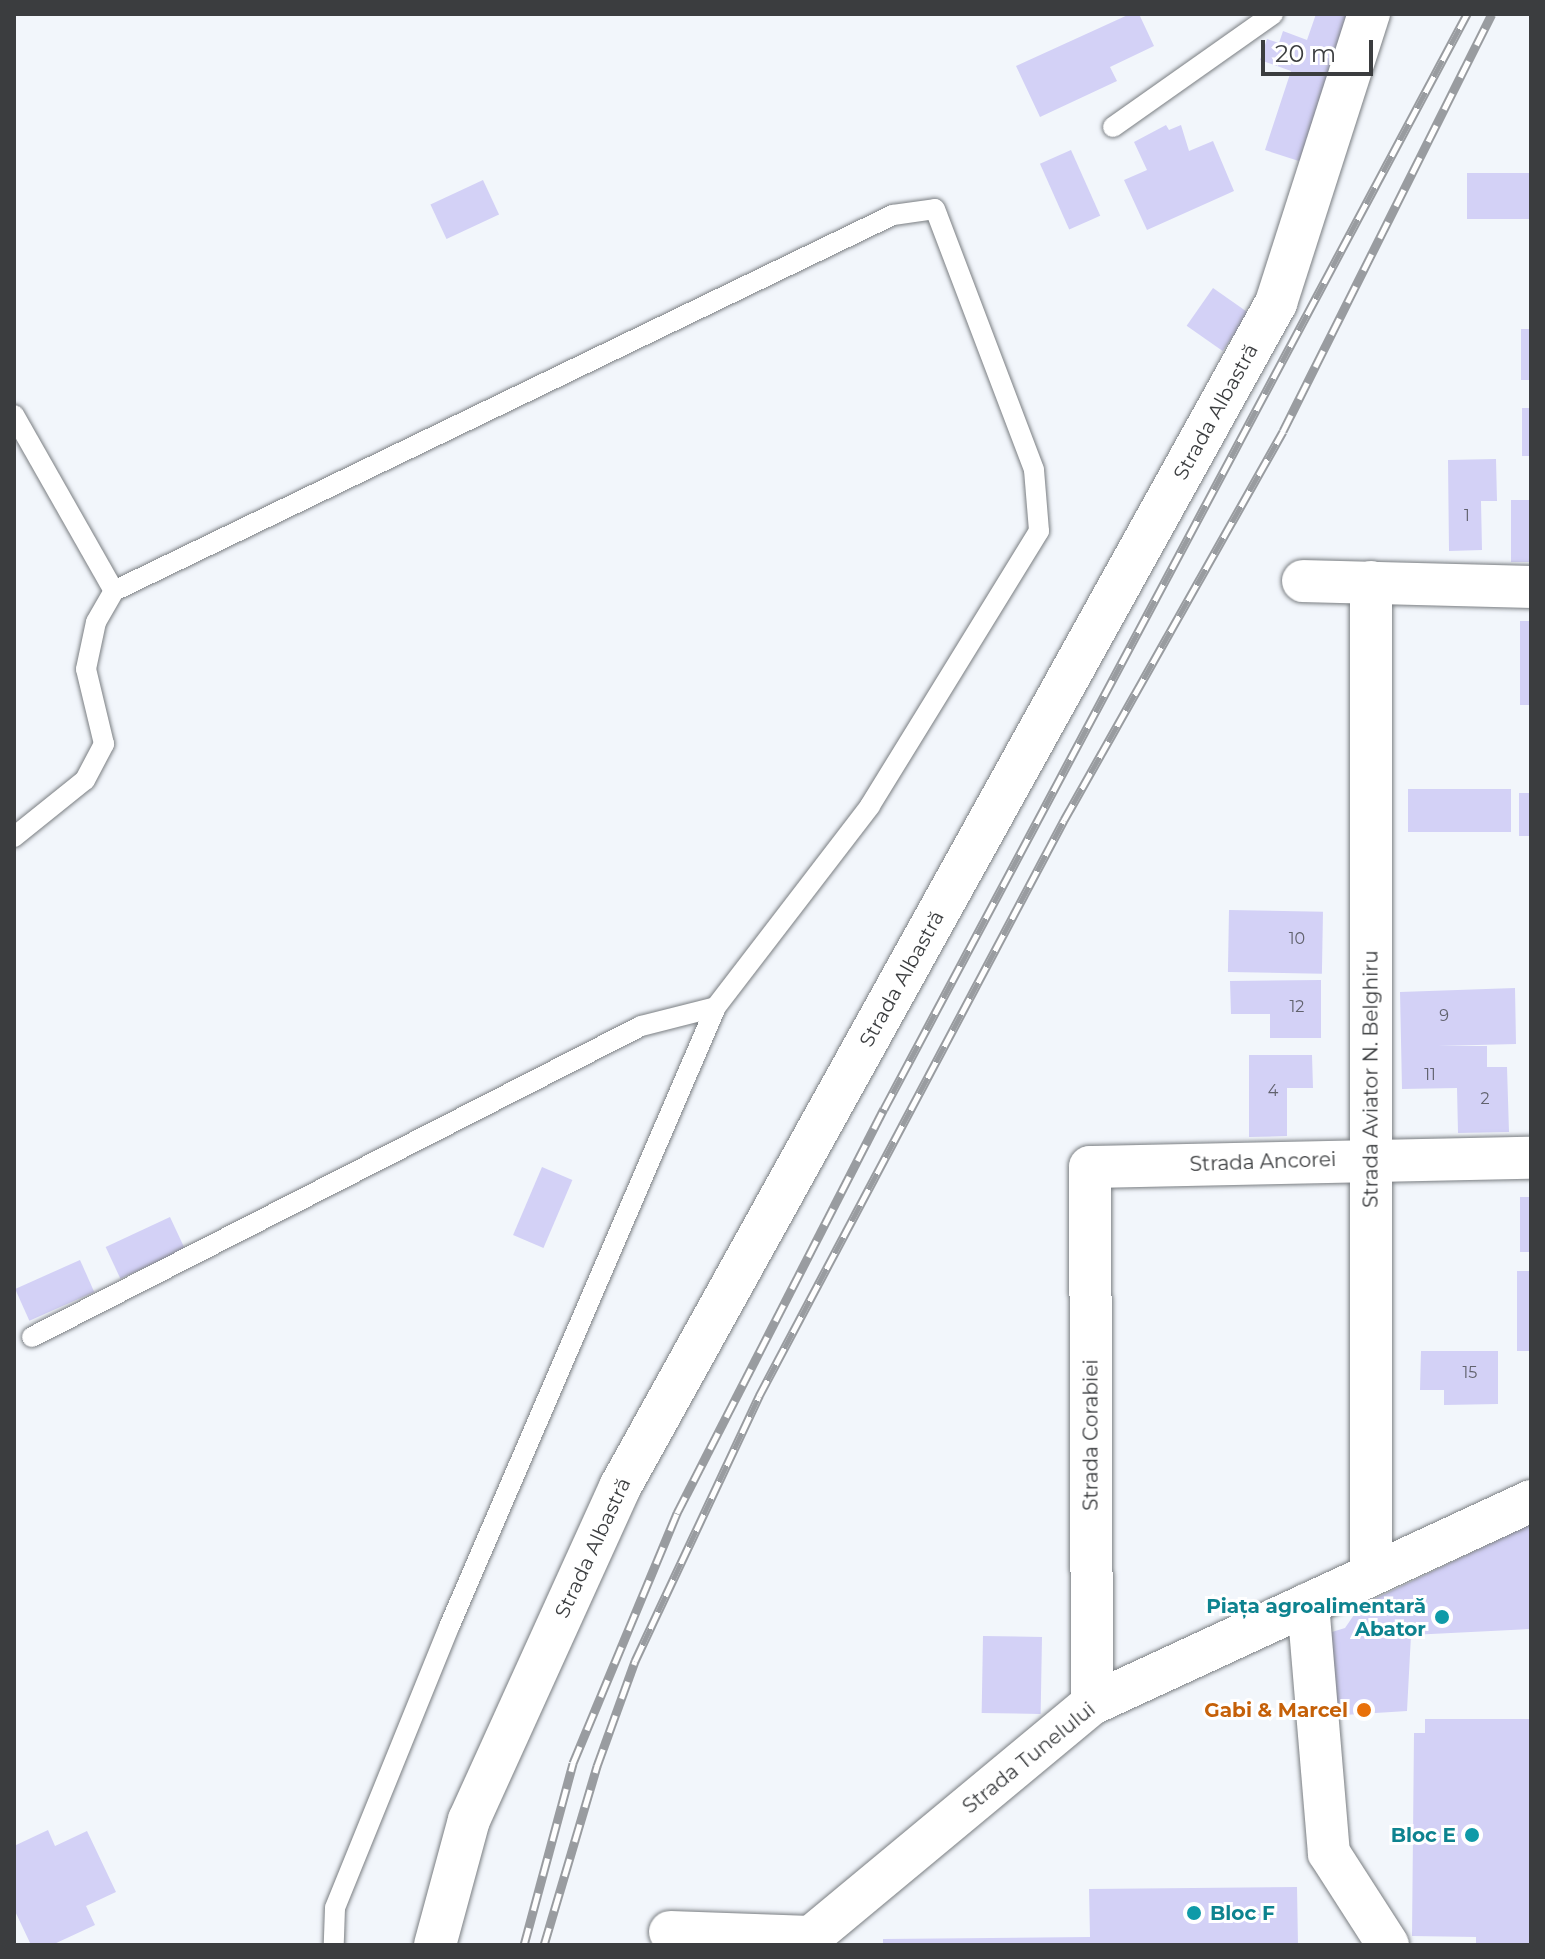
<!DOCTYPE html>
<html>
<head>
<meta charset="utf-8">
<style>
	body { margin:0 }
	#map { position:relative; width:1545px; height:1959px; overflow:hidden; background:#f2f6fb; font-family:Montserrat,sans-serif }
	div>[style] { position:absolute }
	.building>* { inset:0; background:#d3d1f6; transform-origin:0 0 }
	.roads { filter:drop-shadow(0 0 2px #7a7e82) drop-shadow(0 0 2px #7a7e82) }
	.service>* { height:20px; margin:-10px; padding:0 10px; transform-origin:10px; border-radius:10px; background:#fff }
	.minor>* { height:42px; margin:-21px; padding:0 21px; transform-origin:21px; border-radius:21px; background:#fff }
	.rail>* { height:9px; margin-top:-4.5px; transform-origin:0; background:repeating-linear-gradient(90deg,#fff 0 18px,#999ca0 0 36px); box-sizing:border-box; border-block:2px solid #999ca0 }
	.dots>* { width:22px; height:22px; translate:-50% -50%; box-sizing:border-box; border:4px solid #fff; border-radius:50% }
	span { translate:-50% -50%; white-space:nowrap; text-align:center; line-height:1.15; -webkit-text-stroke:6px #fff; paint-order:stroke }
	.number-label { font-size:16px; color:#61626d }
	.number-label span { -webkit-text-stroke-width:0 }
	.street-label { font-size:20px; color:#3b3d3f }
	.culture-label { font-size:20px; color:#0d838f; font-weight:700 }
	.right { translate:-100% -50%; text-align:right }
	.left { translate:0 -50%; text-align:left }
	.food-label { font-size:20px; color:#c56008; font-weight:700 }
	.frame { position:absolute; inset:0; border:16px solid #3b3d3f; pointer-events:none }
	.scale { position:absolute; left:1261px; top:40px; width:112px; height:36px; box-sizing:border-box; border:4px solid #3b3d3f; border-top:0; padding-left:10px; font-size:24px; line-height:28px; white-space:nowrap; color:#3b3d3f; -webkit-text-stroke:6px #fff; paint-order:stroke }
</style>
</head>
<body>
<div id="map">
	<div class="building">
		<i style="clip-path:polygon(1130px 14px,1139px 14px,1154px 46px,1110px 67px,1117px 81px,1040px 117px,1016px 66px)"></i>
		<i style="clip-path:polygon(1316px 14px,1356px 14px,1305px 163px,1265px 150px,1291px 71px,1260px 60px,1267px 39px,1279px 43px,1283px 31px,1307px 40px)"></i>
		<i style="clip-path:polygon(1166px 125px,1169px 130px,1181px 125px,1189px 151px,1213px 141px,1234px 191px,1147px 230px,1124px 180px,1147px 170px,1134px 142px)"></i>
		<i style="left:1071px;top:150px;width:72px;height:34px;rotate:66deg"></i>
		<i style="left:1531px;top:173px;width:46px;height:64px;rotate:90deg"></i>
		<i style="left:483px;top:180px;width:38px;height:58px;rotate:65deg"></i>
		<i style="left:1213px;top:288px;width:44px;height:46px;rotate:35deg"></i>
		<i style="left:1521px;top:329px;width:10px;height:51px"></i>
		<i style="left:1522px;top:408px;width:9px;height:48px"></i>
		<i style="clip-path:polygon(1496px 459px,1497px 501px,1481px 501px,1482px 550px,1449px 551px,1448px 460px)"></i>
		<i style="left:1511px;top:500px;width:20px;height:62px"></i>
		<i style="left:1520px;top:621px;width:11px;height:84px"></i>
		<i style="left:1511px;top:789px;width:43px;height:103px;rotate:90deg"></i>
		<i style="left:1519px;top:793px;width:12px;height:43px"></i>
		<i style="left:1229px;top:910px;width:94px;height:62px;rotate:1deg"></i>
		<i style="clip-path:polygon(1321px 980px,1321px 1038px,1270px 1038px,1270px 1014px,1231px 1014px,1230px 981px)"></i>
		<i style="clip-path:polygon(1515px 988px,1516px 1044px,1438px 1046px,1487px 1046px,1487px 1067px,1507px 1067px,1509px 1132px,1458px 1133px,1457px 1088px,1402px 1089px,1400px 992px)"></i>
		<i style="clip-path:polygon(1249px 1055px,1312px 1055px,1313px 1088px,1287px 1088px,1287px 1136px,1249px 1137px)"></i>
		<i style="left:542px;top:1167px;width:33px;height:74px;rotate:23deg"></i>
		<i style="left:1520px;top:1197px;width:11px;height:55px"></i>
		<i style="left:170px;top:1217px;width:35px;height:71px;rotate:65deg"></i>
		<i style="left:80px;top:1260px;width:35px;height:71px;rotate:66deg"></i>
		<i style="left:1517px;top:1271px;width:14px;height:80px"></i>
		<i style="clip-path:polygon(1421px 1351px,1498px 1351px,1498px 1404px,1444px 1405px,1444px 1390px,1420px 1390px)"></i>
		<i style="clip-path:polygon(1531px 1524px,1531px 1629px,1411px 1635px,1407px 1711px,1328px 1716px,1322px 1635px,1345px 1628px,1360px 1606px)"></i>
		<i style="left:983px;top:1636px;width:59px;height:77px;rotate:1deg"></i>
		<i style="clip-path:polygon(1425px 1719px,1531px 1719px,1531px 1945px,1476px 1945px,1476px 1937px,1412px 1936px,1414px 1733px,1425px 1733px)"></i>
		<i style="clip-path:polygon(48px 1830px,55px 1846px,87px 1831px,116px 1892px,86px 1906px,95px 1925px,52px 1945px,31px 1945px,14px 1909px,14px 1846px)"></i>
		<i style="clip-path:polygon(1297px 1887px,1298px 1945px,883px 1945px,883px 1939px,1090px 1937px,1089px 1889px)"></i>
	</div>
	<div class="roads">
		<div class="service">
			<i style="left:1113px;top:127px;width:196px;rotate:-35.2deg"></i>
			<i style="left:14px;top:415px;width:202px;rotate:60.4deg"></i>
			<i style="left:114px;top:591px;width:865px;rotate:-25.77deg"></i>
			<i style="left:893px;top:215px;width:42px;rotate:-8.1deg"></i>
			<i style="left:935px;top:209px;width:279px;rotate:69.2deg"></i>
			<i style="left:1034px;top:470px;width:61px;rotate:85.3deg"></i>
			<i style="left:1039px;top:531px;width:323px;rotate:121.6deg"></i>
			<i style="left:870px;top:806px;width:253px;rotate:127.5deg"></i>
			<i style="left:716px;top:1007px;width:675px;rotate:113.3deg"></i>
			<i style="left:449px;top:1627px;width:303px;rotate:112.1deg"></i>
			<i style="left:335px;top:1908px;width:37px;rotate:92deg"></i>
			<i style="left:14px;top:837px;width:91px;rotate:-38.8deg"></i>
			<i style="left:85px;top:780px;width:41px;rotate:-62.2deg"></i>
			<i style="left:104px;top:744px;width:77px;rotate:-103.5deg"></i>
			<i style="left:86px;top:669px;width:48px;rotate:-78deg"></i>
			<i style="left:96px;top:622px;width:36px;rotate:-60deg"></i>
			<i style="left:32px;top:1337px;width:684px;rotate:-27.05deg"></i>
			<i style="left:641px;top:1026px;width:77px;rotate:-14.2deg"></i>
		</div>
		<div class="minor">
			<i style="left:1303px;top:581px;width:228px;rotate:1.5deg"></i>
			<i style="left:1371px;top:582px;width:993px;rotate:90deg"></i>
			<i style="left:1308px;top:1604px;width:250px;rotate:85.2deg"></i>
			<i style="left:1329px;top:1853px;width:109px;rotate:57.3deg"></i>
			<i style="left:1092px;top:1704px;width:537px;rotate:-90.21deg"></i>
			<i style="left:1090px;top:1167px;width:441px;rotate:-1.2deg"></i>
			<i style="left:670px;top:1932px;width:141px;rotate:2deg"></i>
			<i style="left:811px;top:1937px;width:365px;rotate:-39.7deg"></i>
			<i style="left:1092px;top:1704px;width:484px;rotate:-24.8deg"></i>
			<i style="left:435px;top:1945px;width:130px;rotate:-74.8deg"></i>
			<i style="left:469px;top:1820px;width:366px;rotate:-65.6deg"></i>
			<i style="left:620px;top:1487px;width:1354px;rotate:-61.01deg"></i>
			<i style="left:1276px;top:303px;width:304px;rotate:-72.2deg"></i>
		</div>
	</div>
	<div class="rail">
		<i style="left:524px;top:1945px;width:188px;rotate:-74.9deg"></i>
		<i style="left:573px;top:1763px;width:271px;rotate:-67.4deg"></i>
		<i style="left:677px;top:1513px;width:454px;rotate:-62.9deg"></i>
		<i style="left:884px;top:1109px;width:1241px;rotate:-61.97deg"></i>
		<i style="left:544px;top:1945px;width:187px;rotate:-73.5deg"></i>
		<i style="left:597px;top:1766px;width:112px;rotate:-70.1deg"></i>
		<i style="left:635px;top:1661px;width:293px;rotate:-64.9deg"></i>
		<i style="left:759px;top:1396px;width:652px;rotate:-62.1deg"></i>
		<i style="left:1064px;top:820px;width:446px;rotate:-60.6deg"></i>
		<i style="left:1283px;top:431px;width:466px;rotate:-63.4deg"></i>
	</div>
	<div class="dots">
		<i style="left:1442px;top:1617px;background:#0f9aa8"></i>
		<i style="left:1364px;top:1710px;background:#e8710a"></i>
		<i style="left:1472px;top:1835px;background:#0f9aa8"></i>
		<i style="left:1194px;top:1913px;background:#0f9aa8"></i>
	</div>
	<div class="number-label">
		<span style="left:1467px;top:516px">1</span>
		<span style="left:1297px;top:939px">10</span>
		<span style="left:1297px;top:1007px">12</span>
		<span style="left:1444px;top:1016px">9</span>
		<span style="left:1430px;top:1075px">11</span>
		<span style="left:1273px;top:1091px">4</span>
		<span style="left:1485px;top:1099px">2</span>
		<span style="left:1470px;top:1373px">15</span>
	</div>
	<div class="street-label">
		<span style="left:1216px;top:412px;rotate:-61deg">Strada Albastră</span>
		<span style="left:902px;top:979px;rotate:-61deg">Strada Albastră</span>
		<span style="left:1371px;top:1079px;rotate:-90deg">Strada Aviator N. Belghiru</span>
		<span style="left:1263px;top:1162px;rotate:-2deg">Strada Ancorei</span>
		<span style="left:1091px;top:1435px;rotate:-90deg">Strada Corabiei</span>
		<span style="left:593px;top:1548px;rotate:-65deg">Strada Albastră</span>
		<span style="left:1029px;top:1758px;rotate:-39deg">Strada Tunelului</span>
	</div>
	<div class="culture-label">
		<span class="right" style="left:1426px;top:1618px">Piața agroalimentară<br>Abator</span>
		<span class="right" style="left:1456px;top:1835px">Bloc E</span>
		<span class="left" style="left:1210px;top:1913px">Bloc F</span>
	</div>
	<div class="food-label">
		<span class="right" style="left:1348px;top:1710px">Gabi &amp; Marcel</span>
	</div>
	<div class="frame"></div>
	<div class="scale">20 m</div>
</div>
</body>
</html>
